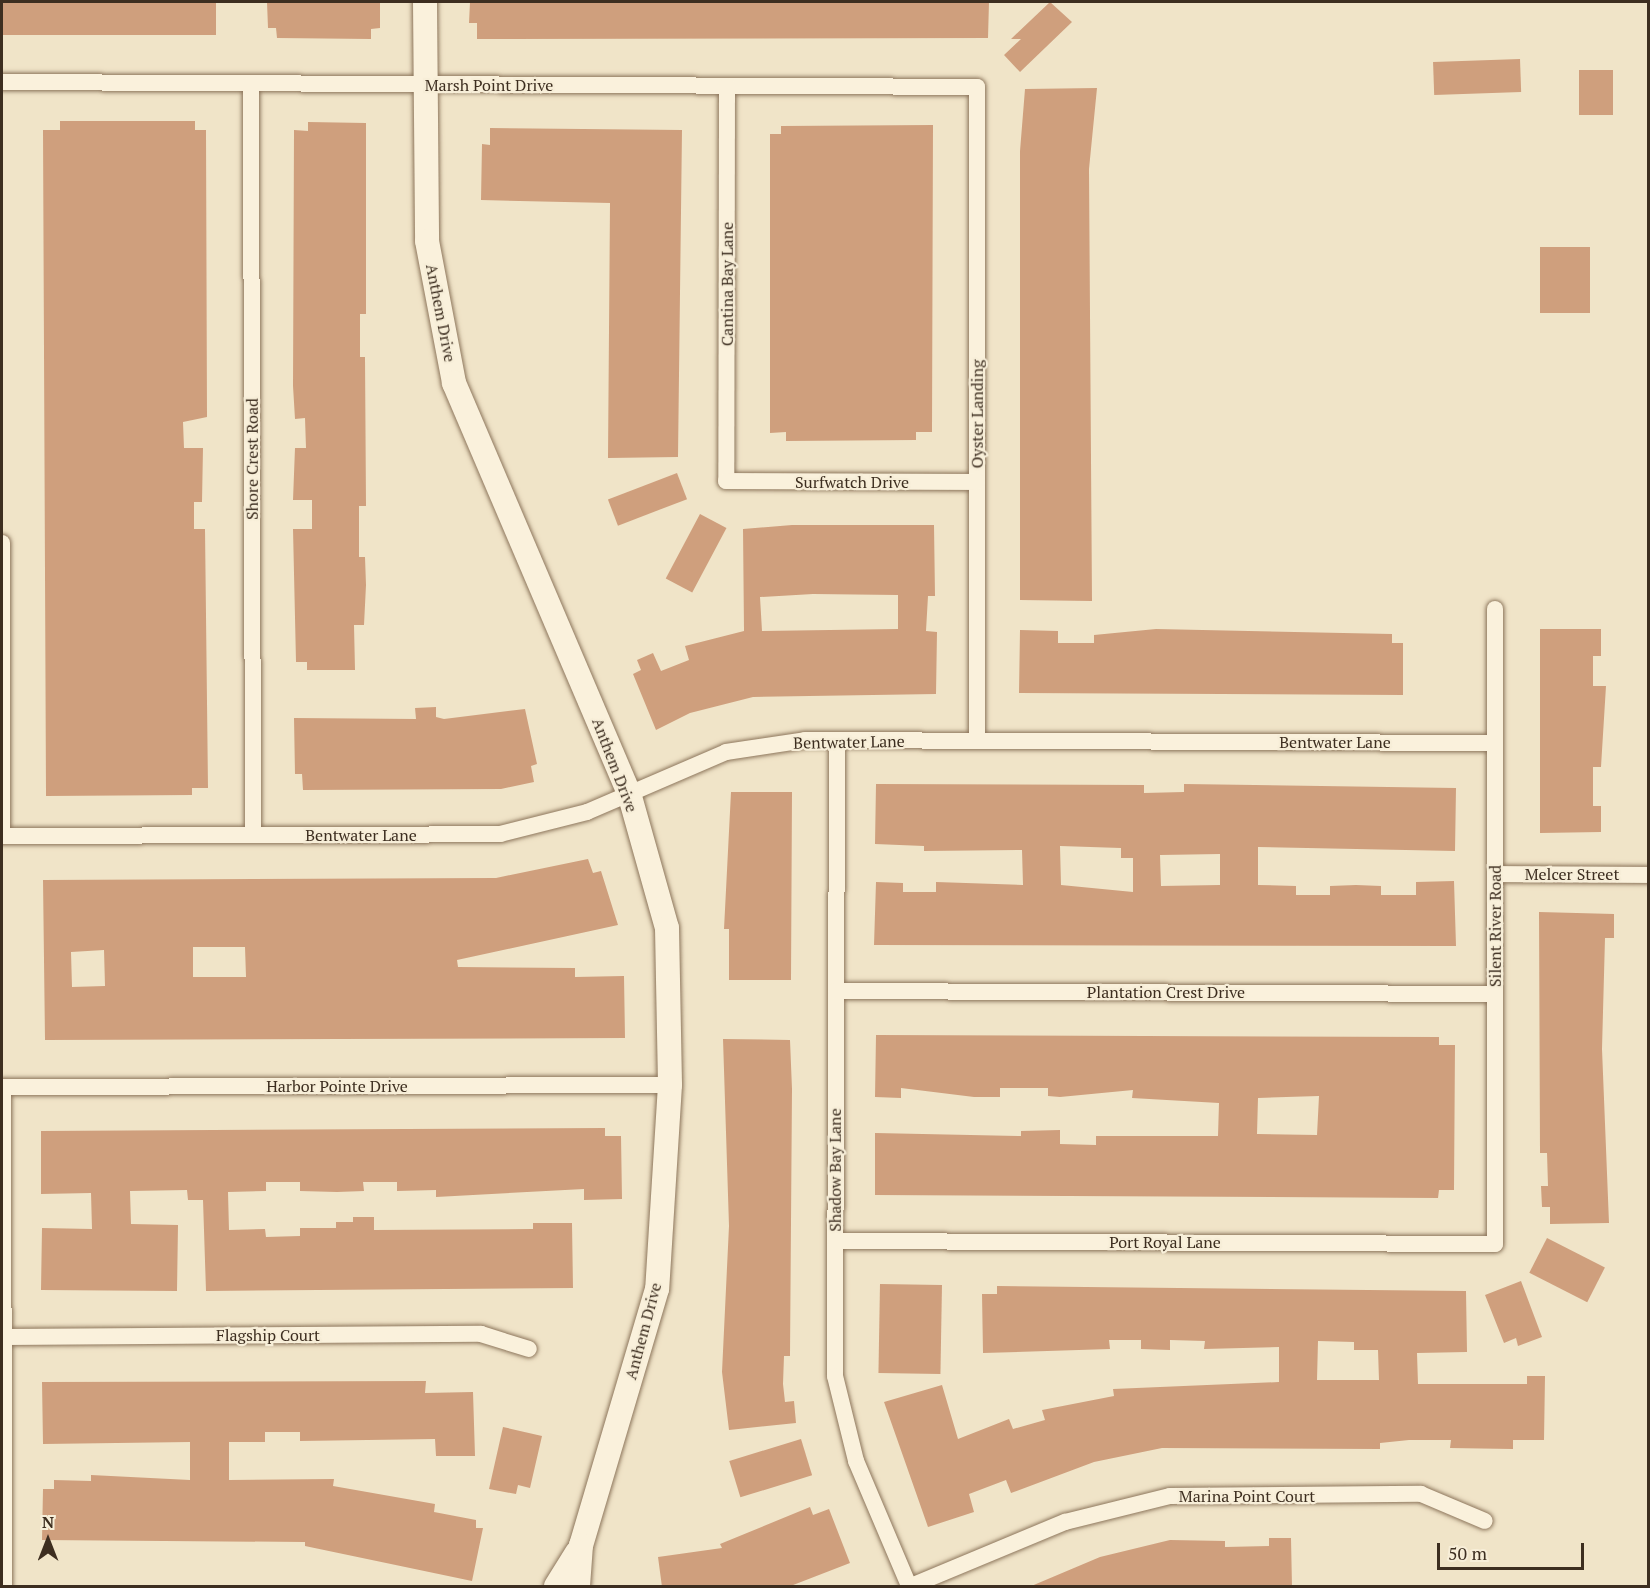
<!DOCTYPE html>
<html>
<head>
<meta charset="utf-8">
<style>
	body { margin:0 }
	#map { position:relative; width:1650px; height:1588px; overflow:hidden; background:#f0e4c8; font-family:"PT Serif",serif }
	div>[style] { position:absolute }
	.building>* { inset:0; background:#cf9f7d; transform-origin:0 0 }
	.roads { filter:drop-shadow(0 0 2px #8d765c) drop-shadow(0 0 2px #8d765c) }
	.street>* { height:16px; margin:-8px; padding:0 8px; transform-origin:8px; border-radius:8px; background:#faf1dc }
	.secondary>* { height:24px; margin:-12px; padding:0 12px; transform-origin:12px; border-radius:12px; background:#faf1dc }
	span { translate:-50% -50%; white-space:nowrap; text-align:center; line-height:1.15; -webkit-text-stroke:4.5px #f7eed8; paint-order:stroke }
	.street-label { font-size:16px; color:#3d2e20 }
	.frame { position:absolute; inset:0; border:3px solid #3d2e20; pointer-events:none }
	.north { position:absolute; left:18px; top:1510px; width:60px; height:60px; -webkit-text-stroke:4px #f7eed8; paint-order:stroke; rotate:0deg; font-size:16px; font-weight:700; line-height:24px; text-align:center; color:#3d2e20 }
	.north::after { content:''; display:block; margin:auto; width:21px; height:27px; background:#3d2e20; clip-path:polygon(50% 0,100% 100%,50% 72%,0 100%) }
	.scale { position:absolute; left:1437px; top:1543px; width:147px; height:27px; box-sizing:border-box; border:3px solid #3d2e20; border-top:0; padding-left:8px; font-size:18px; line-height:21px; white-space:nowrap; color:#3d2e20; -webkit-text-stroke:4px #f7eed8; paint-order:stroke }
</style>
</head>
<body>
<div id="map">
	<div class="building">
		<i style="left:2px;top:2px;width:214px;height:33px"></i>
		<i style="clip-path:polygon(267px 2px,380px 2px,380px 28px,371px 29px,371px 39px,277px 38px,276px 28px,268px 28px)"></i>
		<i style="clip-path:polygon(470px 2px,989px 2px,988px 38px,477px 39px,477px 23px,469px 23px)"></i>
		<i style="clip-path:polygon(1050px 2px,1072px 22px,1020px 72px,1004px 55px,1021px 39px,1011px 39px)"></i>
		<i style="left:1520px;top:59px;width:33px;height:87px;rotate:88deg"></i>
		<i style="left:1579px;top:70px;width:34px;height:45px"></i>
		<i style="clip-path:polygon(1097px 88px,1089px 169px,1092px 601px,1020px 600px,1020px 151px,1025px 89px)"></i>
		<i style="clip-path:polygon(60px 121px,195px 121px,195px 130px,206px 130px,207px 417px,183px 422px,184px 448px,203px 448px,202px 502px,194px 502px,194px 529px,205px 529px,208px 788px,192px 788px,192px 795px,46px 796px,43px 130px,60px 130px)"></i>
		<i style="clip-path:polygon(308px 122px,366px 123px,366px 314px,360px 314px,360px 357px,365px 357px,366px 506px,359px 506px,359px 557px,365px 557px,366px 585px,364px 625px,354px 625px,355px 670px,307px 670px,307px 662px,296px 662px,293px 529px,312px 529px,312px 500px,293px 500px,295px 448px,306px 448px,305px 418px,295px 419px,293px 386px,294px 130px,308px 131px)"></i>
		<i style="clip-path:polygon(933px 125px,932px 432px,916px 432px,916px 440px,786px 441px,786px 432px,770px 433px,770px 134px,781px 134px,781px 126px)"></i>
		<i style="clip-path:polygon(490px 128px,682px 130px,678px 457px,608px 458px,610px 203px,481px 200px,482px 144px,490px 145px)"></i>
		<i style="left:1540px;top:247px;width:50px;height:66px"></i>
		<i style="left:677px;top:473px;width:28px;height:74px;rotate:69deg"></i>
		<i style="left:700px;top:514px;width:30px;height:73px;rotate:28deg"></i>
		<i style="clip-path:polygon(evenodd,792px 525px,934px 525px,935px 596px,928px 596px,926px 631px,937px 632px,936px 694px,753px 697px,690px 713px,656px 730px,633px 674px,641px 670px,637px 660px,653px 653px,661px 671px,689px 660px,685px 646px,744px 631px,743px 529px,792px 525px,813px 594px,898px 595px,898px 629px,762px 631px,760px 597px,813px 594px)"></i>
		<i style="clip-path:polygon(1156px 629px,1392px 634px,1392px 643px,1403px 643px,1403px 695px,1019px 693px,1020px 630px,1058px 631px,1058px 643px,1094px 643px,1094px 635px)"></i>
		<i style="clip-path:polygon(1540px 629px,1601px 629px,1601px 656px,1593px 656px,1593px 686px,1606px 686px,1601px 767px,1593px 767px,1593px 806px,1601px 806px,1601px 832px,1540px 833px)"></i>
		<i style="clip-path:polygon(436px 707px,436px 717px,444px 719px,525px 709px,537px 764px,531px 766px,534px 782px,501px 789px,303px 790px,302px 774px,295px 774px,294px 718px,416px 719px,415px 708px)"></i>
		<i style="clip-path:polygon(evenodd,876px 784px,1144px 785px,1144px 793px,1184px 792px,1184px 784px,1456px 788px,1455px 851px,1258px 847px,1258px 885px,1296px 886px,1296px 895px,1330px 895px,1330px 886px,1356px 885px,1381px 886px,1381px 895px,1416px 895px,1416px 882px,1454px 881px,1456px 946px,874px 945px,876px 882px,903px 883px,903px 892px,936px 892px,936px 882px,1023px 885px,1022px 850px,924px 851px,924px 846px,875px 844px,876px 784px,1060px 846px,1121px 848px,1121px 858px,1133px 858px,1133px 892px,1061px 885px,1060px 846px,876px 784px,1220px 854px,1220px 885px,1161px 886px,1160px 855px,1220px 854px)"></i>
		<i style="clip-path:polygon(731px 792px,792px 792px,791px 980px,729px 980px,729px 929px,724px 929px)"></i>
		<i style="clip-path:polygon(evenodd,588px 859px,593px 873px,601px 871px,618px 925px,457px 960px,458px 967px,575px 968px,575px 977px,624px 976px,625px 1038px,45px 1040px,43px 880px,496px 878px,588px 859px,193px 947px,245px 947px,246px 977px,193px 977px,193px 947px,588px 859px,104px 950px,105px 986px,72px 987px,71px 952px,104px 950px)"></i>
		<i style="clip-path:polygon(1539px 912px,1614px 914px,1614px 938px,1605px 938px,1602px 1049px,1609px 1223px,1550px 1224px,1550px 1207px,1542px 1207px,1541px 1186px,1548px 1186px,1547px 1153px,1540px 1153px)"></i>
		<i style="clip-path:polygon(evenodd,876px 1035px,1439px 1037px,1439px 1045px,1455px 1045px,1454px 1190px,1439px 1190px,1438px 1198px,875px 1195px,875px 1133px,1021px 1136px,1021px 1131px,1060px 1130px,1060px 1144px,1096px 1145px,1096px 1136px,1218px 1136px,1219px 1103px,1132px 1098px,1133px 1090px,1060px 1097px,1048px 1096px,1048px 1088px,1000px 1088px,1000px 1097px,974px 1097px,901px 1088px,901px 1098px,875px 1097px,876px 1035px,1319px 1096px,1317px 1135px,1257px 1134px,1258px 1098px,1319px 1096px)"></i>
		<i style="clip-path:polygon(723px 1039px,790px 1040px,792px 1089px,790px 1356px,784px 1356px,783px 1384px,785px 1402px,794px 1401px,796px 1423px,729px 1430px,722px 1372px,729px 1226px)"></i>
		<i style="clip-path:polygon(605px 1128px,605px 1136px,621px 1136px,622px 1199px,584px 1200px,584px 1189px,436px 1197px,436px 1190px,397px 1191px,397px 1182px,363px 1182px,364px 1191px,337px 1192px,300px 1191px,300px 1182px,266px 1182px,266px 1191px,228px 1192px,229px 1230px,265px 1229px,266px 1237px,300px 1236px,300px 1228px,336px 1228px,336px 1222px,353px 1222px,353px 1217px,374px 1217px,374px 1230px,533px 1229px,533px 1223px,572px 1223px,573px 1288px,206px 1291px,203px 1200px,188px 1200px,187px 1190px,130px 1191px,131px 1224px,178px 1225px,177px 1291px,41px 1290px,42px 1228px,92px 1229px,91px 1193px,41px 1194px,41px 1131px)"></i>
		<i style="left:1547px;top:1238px;width:65px;height:39px;rotate:27deg"></i>
		<i style="clip-path:polygon(1521px 1281px,1542px 1337px,1518px 1346px,1516px 1338px,1504px 1343px,1485px 1295px)"></i>
		<i style="left:880px;top:1284px;width:62px;height:89px;rotate:1deg"></i>
		<i style="clip-path:polygon(evenodd,997px 1286px,1466px 1291px,1467px 1352px,1417px 1353px,1418px 1384px,1527px 1384px,1527px 1376px,1545px 1376px,1544px 1440px,1513px 1440px,1513px 1449px,1450px 1448px,1451px 1440px,1409px 1440px,1380px 1443px,1380px 1449px,1162px 1448px,1094px 1462px,1011px 1493px,1006px 1480px,969px 1494px,974px 1512px,928px 1527px,884px 1402px,942px 1385px,958px 1439px,1009px 1419px,1013px 1429px,1045px 1420px,1042px 1410px,1114px 1396px,1113px 1389px,1279px 1382px,1279px 1347px,1204px 1349px,1205px 1341px,1170px 1340px,1170px 1350px,1141px 1349px,1141px 1340px,1109px 1340px,1110px 1349px,983px 1353px,982px 1294px,997px 1294px,997px 1286px,1318px 1341px,1354px 1342px,1354px 1350px,1378px 1350px,1379px 1380px,1317px 1380px,1318px 1341px)"></i>
		<i style="clip-path:polygon(426px 1381px,425px 1393px,473px 1392px,475px 1456px,436px 1456px,435px 1439px,300px 1441px,300px 1432px,265px 1432px,265px 1442px,229px 1442px,229px 1480px,334px 1479px,333px 1486px,435px 1504px,434px 1512px,476px 1520px,476px 1528px,483px 1528px,472px 1581px,305px 1546px,305px 1542px,42px 1540px,43px 1489px,54px 1489px,54px 1480px,91px 1481px,91px 1475px,190px 1480px,190px 1442px,43px 1444px,42px 1382px)"></i>
		<i style="clip-path:polygon(503px 1427px,542px 1436px,530px 1488px,518px 1485px,516px 1494px,489px 1489px)"></i>
		<i style="left:801px;top:1439px;width:38px;height:75px;rotate:73deg"></i>
		<i style="clip-path:polygon(810px 1507px,813px 1515px,829px 1509px,850px 1563px,788px 1587px,662px 1587px,658px 1557px,722px 1548px,720px 1544px)"></i>
		<i style="clip-path:polygon(1269px 1538px,1291px 1538px,1292px 1587px,1029px 1587px,1100px 1557px,1170px 1540px,1225px 1541px,1225px 1547px,1269px 1546px)"></i>
	</div>
	<div class="roads">
		<div class="street">
			<i style="left:2px;top:82px;width:975px;rotate:0.29deg"></i>
			<i style="left:977px;top:87px;width:654px;rotate:90deg"></i>
			<i style="left:251px;top:84px;width:751px;rotate:89.85deg"></i>
			<i style="left:727px;top:86px;width:395px;rotate:90.1deg"></i>
			<i style="left:726px;top:481px;width:251px;rotate:0.2deg"></i>
			<i style="left:2px;top:543px;width:293px;rotate:90deg"></i>
			<i style="left:2px;top:836px;width:498px;rotate:-0.2deg"></i>
			<i style="left:500px;top:834px;width:90px;rotate:-14.2deg"></i>
			<i style="left:587px;top:812px;width:151px;rotate:-23.3deg"></i>
			<i style="left:726px;top:752px;width:80px;rotate:-8.6deg"></i>
			<i style="left:805px;top:740px;width:690px;rotate:0.25deg"></i>
			<i style="left:837px;top:740px;width:636px;rotate:90.18deg"></i>
			<i style="left:835px;top:1376px;width:88px;rotate:76.1deg"></i>
			<i style="left:856px;top:1461px;width:136px;rotate:67deg"></i>
			<i style="left:1495px;top:874px;width:153px;rotate:0.4deg"></i>
			<i style="left:836px;top:991px;width:659px;rotate:0.26deg"></i>
			<i style="left:835px;top:1241px;width:660px;rotate:0.26deg"></i>
			<i style="left:1495px;top:1244px;width:635px;rotate:-90deg"></i>
			<i style="left:4px;top:1337px;width:477px;rotate:-0.4deg"></i>
			<i style="left:481px;top:1334px;width:50px;rotate:17.4deg"></i>
			<i style="left:4px;top:1586px;width:499px;rotate:-90.1deg"></i>
			<i style="left:3px;top:1087px;width:667px;rotate:-0.17deg"></i>
			<i style="left:911px;top:1586px;width:167px;rotate:-22.6deg"></i>
			<i style="left:1065px;top:1522px;width:108px;rotate:-13.9deg"></i>
			<i style="left:1170px;top:1496px;width:251px;rotate:-0.5deg"></i>
			<i style="left:1421px;top:1494px;width:69px;rotate:22.9deg"></i>
		</div>
		<div class="secondary">
			<i style="left:425px;top:2px;width:239px;rotate:89.5deg"></i>
			<i style="left:427px;top:241px;width:145px;rotate:79.2deg"></i>
			<i style="left:454px;top:383px;width:446px;rotate:66.9deg"></i>
			<i style="left:629px;top:793px;width:140px;rotate:74.3deg"></i>
			<i style="left:667px;top:928px;width:157px;rotate:88.9deg"></i>
			<i style="left:670px;top:1085px;width:204px;rotate:93.6deg"></i>
			<i style="left:657px;top:1289px;width:267px;rotate:106.5deg"></i>
			<i style="left:581px;top:1545px;width:41px;rotate:94.2deg"></i>
			<i style="left:556px;top:1586px;width:40px;rotate:-58deg"></i>
		</div>
	</div>
	<div class="street-label">
		<span style="left:489px;top:85px">Marsh Point Drive</span>
		<span style="left:727px;top:284px;rotate:-90deg">Cantina Bay Lane</span>
		<span style="left:441px;top:313px;rotate:79deg">Anthem Drive</span>
		<span style="left:977px;top:414px;rotate:-90deg">Oyster Landing</span>
		<span style="left:252px;top:459px;rotate:-90deg">Shore Crest Road</span>
		<span style="left:852px;top:482px">Surfwatch Drive</span>
		<span style="left:849px;top:742px;rotate:-1deg">Bentwater Lane</span>
		<span style="left:1335px;top:742px">Bentwater Lane</span>
		<span style="left:615px;top:765px;rotate:69deg">Anthem Drive</span>
		<span style="left:361px;top:835px">Bentwater Lane</span>
		<span style="left:1572px;top:874px">Melcer Street</span>
		<span style="left:1495px;top:926px;rotate:-90deg">Silent River Road</span>
		<span style="left:1166px;top:992px">Plantation Crest Drive</span>
		<span style="left:337px;top:1086px">Harbor Pointe Drive</span>
		<span style="left:835px;top:1170px;rotate:-90deg">Shadow Bay Lane</span>
		<span style="left:1165px;top:1242px">Port Royal Lane</span>
		<span style="left:643px;top:1331px;rotate:-75deg">Anthem Drive</span>
		<span style="left:268px;top:1335px">Flagship Court</span>
		<span style="left:1247px;top:1496px">Marina Point Court</span>
	</div>
	<div class="frame"></div>
	<div class="north">N</div>
	<div class="scale">50 m</div>
</div>
</body>
</html>
